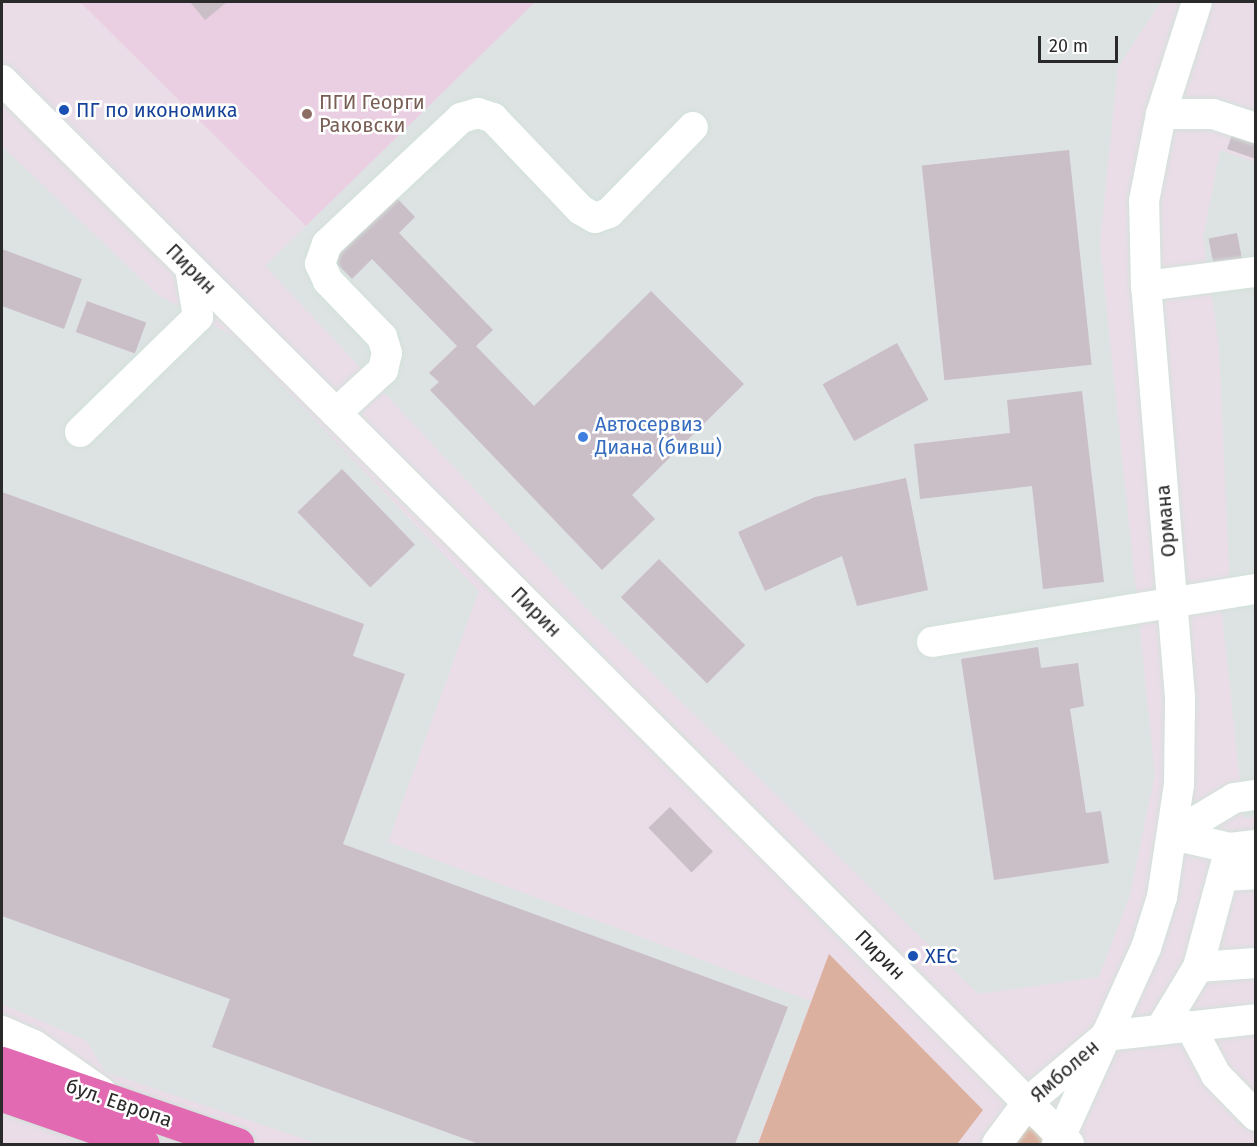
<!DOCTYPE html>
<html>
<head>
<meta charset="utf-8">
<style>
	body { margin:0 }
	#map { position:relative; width:1257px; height:1146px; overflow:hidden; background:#eadde8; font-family:"Fira Sans",sans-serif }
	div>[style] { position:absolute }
	.industrial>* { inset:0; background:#dde3e3 }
	.education>* { inset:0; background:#eacee1 }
	.green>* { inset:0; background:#dcb09e }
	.building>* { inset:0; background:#cabec7; transform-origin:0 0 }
	.roads { filter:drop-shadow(0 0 2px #d2e1d9) drop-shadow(0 0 2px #d2e1d9) }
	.minor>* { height:30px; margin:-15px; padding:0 15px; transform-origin:15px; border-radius:15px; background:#fff }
	.major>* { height:33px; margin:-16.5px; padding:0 16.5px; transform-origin:16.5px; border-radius:16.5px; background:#e26ab2 }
	.dots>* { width:16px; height:16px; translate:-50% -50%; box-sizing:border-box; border:3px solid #fff; border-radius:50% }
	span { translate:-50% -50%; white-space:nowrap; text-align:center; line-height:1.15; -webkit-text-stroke:5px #fff; paint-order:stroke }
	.education-label { font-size:20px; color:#785e54 }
	.left { translate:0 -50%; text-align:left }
	.transit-label { font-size:20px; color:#164399 }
	.street-label { font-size:20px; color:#2a2a2a }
	.shop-label { font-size:20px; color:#366cbe }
	.frame { position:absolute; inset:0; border:3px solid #2a2a2a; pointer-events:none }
	.scale { position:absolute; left:1038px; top:36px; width:80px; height:27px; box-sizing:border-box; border:3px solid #2a2a2a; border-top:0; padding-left:8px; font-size:18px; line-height:21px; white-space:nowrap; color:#2a2a2a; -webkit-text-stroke:4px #fff; paint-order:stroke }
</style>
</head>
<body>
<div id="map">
	<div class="industrial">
		<i style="clip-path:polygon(535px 2px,1161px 2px,1118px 67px,1100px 244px,1155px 774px,1130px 895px,1099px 977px,978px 994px,586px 608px,265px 266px)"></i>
		<i style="clip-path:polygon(2px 146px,158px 295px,235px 337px,479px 591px,388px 842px,811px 1001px,757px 1144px,319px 1144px,105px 1072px,87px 1041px,2px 1004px)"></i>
		<i style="clip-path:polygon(1220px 150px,1255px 162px,1256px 817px,1244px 818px,1221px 606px,1230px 593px,1219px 346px,1203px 238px)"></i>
	</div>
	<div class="education">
		<i style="clip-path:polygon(80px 2px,535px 2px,306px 226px)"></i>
	</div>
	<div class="green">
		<i style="clip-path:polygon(829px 954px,983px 1110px,957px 1144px,758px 1144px)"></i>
		<i style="clip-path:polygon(1028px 1102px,1069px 1144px,997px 1144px)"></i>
	</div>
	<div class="building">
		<i style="clip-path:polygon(190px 2px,227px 2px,205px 20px)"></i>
		<i style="clip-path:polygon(1233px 132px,1256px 139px,1256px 159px,1227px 149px)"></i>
		<i style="left:1069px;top:150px;width:216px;height:148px;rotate:84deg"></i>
		<i style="clip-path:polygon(397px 198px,415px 217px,399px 233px,493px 330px,476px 346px,534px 406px,651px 291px,744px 384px,632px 495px,655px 519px,602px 570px,430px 390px,439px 382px,429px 373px,457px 346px,372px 259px,352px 279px,333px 260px)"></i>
		<i style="left:1237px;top:233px;width:32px;height:29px;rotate:79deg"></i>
		<i style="clip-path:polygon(2px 249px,82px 279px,64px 329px,2px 306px)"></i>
		<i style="left:87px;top:301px;width:63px;height:33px;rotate:20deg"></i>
		<i style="left:897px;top:343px;width:65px;height:85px;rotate:61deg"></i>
		<i style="clip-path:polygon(1082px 391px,1104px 582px,1043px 589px,1032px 486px,920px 499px,914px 444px,1010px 433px,1007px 400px)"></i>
		<i style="left:342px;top:469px;width:105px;height:62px;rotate:46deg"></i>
		<i style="clip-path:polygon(906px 478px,928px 590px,857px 606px,842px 556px,765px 591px,738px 532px,815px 497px)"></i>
		<i style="clip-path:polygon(2px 492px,364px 624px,353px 656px,405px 674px,343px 844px,788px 1007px,735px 1144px,479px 1144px,212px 1047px,230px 999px,2px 916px)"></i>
		<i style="left:659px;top:559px;width:122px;height:54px;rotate:45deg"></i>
		<i style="clip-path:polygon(1038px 647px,1041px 668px,1078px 663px,1084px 706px,1070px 709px,1086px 813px,1101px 811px,1109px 863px,994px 880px,961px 659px)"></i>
		<i style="left:670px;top:807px;width:62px;height:30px;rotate:46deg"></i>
	</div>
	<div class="roads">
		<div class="minor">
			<i style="left:2px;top:80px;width:1507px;rotate:44.92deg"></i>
			<i style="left:1161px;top:114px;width:52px"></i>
			<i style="left:1213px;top:114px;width:45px;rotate:18deg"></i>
			<i style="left:1146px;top:286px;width:111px;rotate:-7.3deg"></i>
			<i style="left:336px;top:413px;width:64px;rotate:-42.5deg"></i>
			<i style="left:383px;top:370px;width:17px;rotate:-77deg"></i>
			<i style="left:387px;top:353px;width:17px;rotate:-107deg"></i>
			<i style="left:382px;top:337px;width:78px;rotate:-134deg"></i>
			<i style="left:328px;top:281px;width:19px;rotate:-115deg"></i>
			<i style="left:320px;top:264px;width:21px;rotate:-71deg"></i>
			<i style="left:327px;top:244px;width:184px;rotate:-43.2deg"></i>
			<i style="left:461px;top:118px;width:18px;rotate:-16deg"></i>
			<i style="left:478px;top:113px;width:16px;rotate:18deg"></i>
			<i style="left:493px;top:118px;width:127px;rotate:46.3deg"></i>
			<i style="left:581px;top:210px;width:16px;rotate:30deg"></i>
			<i style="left:595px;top:218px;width:15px;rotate:-20deg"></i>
			<i style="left:609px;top:213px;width:120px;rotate:-45.7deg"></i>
			<i style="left:80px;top:432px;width:165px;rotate:-44.3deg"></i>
			<i style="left:198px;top:317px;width:50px;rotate:-99.3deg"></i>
			<i style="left:932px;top:642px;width:328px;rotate:-9.3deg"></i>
			<i style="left:1173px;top:835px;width:71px;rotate:-31.2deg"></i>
			<i style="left:1234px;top:798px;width:22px;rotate:-8deg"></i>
			<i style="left:1173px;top:835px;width:58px;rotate:12.8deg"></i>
			<i style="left:1230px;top:848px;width:26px;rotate:-7deg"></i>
			<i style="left:1223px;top:876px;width:33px;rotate:-3deg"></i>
			<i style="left:1198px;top:967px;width:58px;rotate:-3.9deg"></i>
			<i style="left:1190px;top:1026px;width:55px;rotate:62deg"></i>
			<i style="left:1216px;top:1075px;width:57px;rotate:45.7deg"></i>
			<i style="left:1160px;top:1030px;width:74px;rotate:-58.9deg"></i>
			<i style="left:1198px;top:967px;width:123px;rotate:-74.9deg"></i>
			<i style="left:2px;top:1031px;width:35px;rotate:24deg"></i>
			<i style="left:34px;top:1045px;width:82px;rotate:35deg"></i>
			<i style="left:1105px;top:1036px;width:152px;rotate:-6.4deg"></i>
			<i style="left:997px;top:1144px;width:52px;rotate:-53.6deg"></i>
			<i style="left:1028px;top:1102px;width:96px;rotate:-40.3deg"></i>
			<i style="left:1057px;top:1144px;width:215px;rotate:-65.6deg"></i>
			<i style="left:1146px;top:948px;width:53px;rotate:-72.6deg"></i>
			<i style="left:1162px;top:897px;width:113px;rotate:-81.4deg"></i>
			<i style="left:1179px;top:785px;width:88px;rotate:-89.3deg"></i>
			<i style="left:1180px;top:697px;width:412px;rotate:-94.7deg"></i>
			<i style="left:1146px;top:286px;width:85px;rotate:-91.3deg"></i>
			<i style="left:1144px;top:201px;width:89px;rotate:-78.9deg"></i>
			<i style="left:1161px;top:114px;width:118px;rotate:-72.2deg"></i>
		</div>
		<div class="major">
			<i style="left:2px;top:1063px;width:249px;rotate:19deg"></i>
			<i style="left:2px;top:1095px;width:149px;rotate:19.2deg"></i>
		</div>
	</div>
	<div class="dots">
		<i style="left:64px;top:110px;background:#1a4fb4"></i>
		<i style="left:307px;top:114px;background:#8d6e63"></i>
		<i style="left:583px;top:437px;background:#3f7fe0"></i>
		<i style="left:913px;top:956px;background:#1a4fb4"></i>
	</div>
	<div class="education-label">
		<span class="left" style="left:319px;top:114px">ПГИ Георги<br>Раковски</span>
	</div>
	<div class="transit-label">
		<span class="left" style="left:76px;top:110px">ПГ по икономика</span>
		<span class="left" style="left:925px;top:956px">ХЕС</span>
	</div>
	<div class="street-label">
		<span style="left:191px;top:269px;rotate:45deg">Пирин</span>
		<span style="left:1166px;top:521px;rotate:-95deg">Ормана</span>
		<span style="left:536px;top:612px;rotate:45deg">Пирин</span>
		<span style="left:880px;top:955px;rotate:45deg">Пирин</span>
		<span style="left:1065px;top:1071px;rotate:-41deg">Ямболен</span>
		<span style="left:119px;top:1103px;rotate:19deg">бул. Европа</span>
	</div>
	<div class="shop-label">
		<span class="left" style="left:595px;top:436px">Автосервиз<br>Диана (бивш)</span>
	</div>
	<div class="frame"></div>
	<div class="scale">20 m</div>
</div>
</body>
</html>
